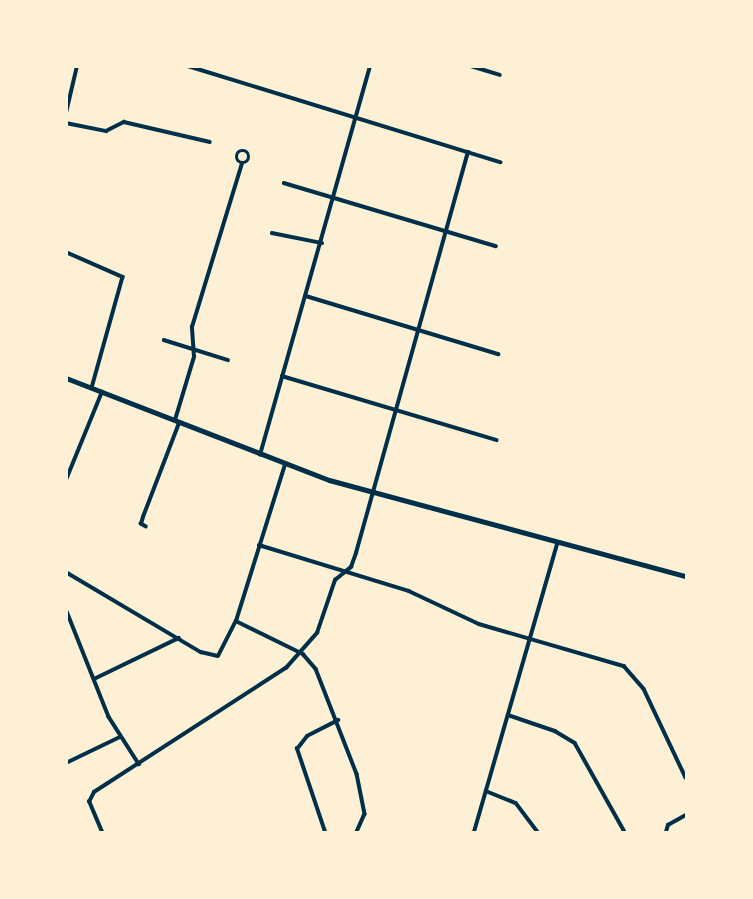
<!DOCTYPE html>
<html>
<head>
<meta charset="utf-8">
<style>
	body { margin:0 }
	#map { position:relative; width:753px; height:899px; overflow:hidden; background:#fdf0d5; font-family:"IBM Plex Sans",sans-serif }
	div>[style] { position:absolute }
	.minor>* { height:3.5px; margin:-1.75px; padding:0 1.75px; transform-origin:1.75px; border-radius:1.75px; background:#003049 }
	.minor>.ring { margin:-1.75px; padding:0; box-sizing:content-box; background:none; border:3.5px solid #003049; border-radius:50% }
	.primary>* { height:5px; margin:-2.5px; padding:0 2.5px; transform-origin:2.5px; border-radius:2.5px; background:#003049 }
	span { translate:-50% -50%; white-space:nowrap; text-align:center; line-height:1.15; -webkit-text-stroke:7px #fdf0d5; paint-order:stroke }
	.frame { position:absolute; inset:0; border:68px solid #fdf0d5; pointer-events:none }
</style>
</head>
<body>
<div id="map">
	<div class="minor">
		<i style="left:188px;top:66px;width:327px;rotate:17.1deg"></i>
		<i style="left:471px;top:66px;width:30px;rotate:17deg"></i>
		<i style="left:66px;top:113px;width:48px;rotate:-76.8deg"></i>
		<i style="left:66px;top:123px;width:41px;rotate:11.3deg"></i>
		<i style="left:106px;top:131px;width:20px;rotate:-27deg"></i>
		<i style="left:124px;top:122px;width:88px;rotate:13.1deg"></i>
		<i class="ring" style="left:237px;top:151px;width:8.5px;height:8.5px"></i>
		<i style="left:284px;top:183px;width:221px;rotate:16.6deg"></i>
		<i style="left:272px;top:233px;width:51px;rotate:11.3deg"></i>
		<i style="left:66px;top:252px;width:62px;rotate:23.7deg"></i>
		<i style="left:123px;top:277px;width:115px;rotate:105.6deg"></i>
		<i style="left:306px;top:296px;width:201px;rotate:16.8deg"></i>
		<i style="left:164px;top:340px;width:67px;rotate:17.4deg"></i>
		<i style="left:282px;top:376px;width:224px;rotate:16.6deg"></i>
		<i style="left:175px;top:420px;width:66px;rotate:-73.2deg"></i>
		<i style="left:194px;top:357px;width:30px;rotate:-94deg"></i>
		<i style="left:192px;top:327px;width:171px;rotate:-73deg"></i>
		<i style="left:260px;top:455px;width:404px;rotate:-74.2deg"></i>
		<i style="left:66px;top:480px;width:95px;rotate:-67.8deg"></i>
		<i style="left:146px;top:527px;width:6px;rotate:-149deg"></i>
		<i style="left:141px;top:524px;width:7px;rotate:-74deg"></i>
		<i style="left:143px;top:517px;width:101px;rotate:-69deg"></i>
		<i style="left:259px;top:545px;width:157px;rotate:17deg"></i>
		<i style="left:409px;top:591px;width:77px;rotate:25.2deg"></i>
		<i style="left:479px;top:624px;width:151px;rotate:16.2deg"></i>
		<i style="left:624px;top:666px;width:30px;rotate:49deg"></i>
		<i style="left:644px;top:689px;width:98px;rotate:64.7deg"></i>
		<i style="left:66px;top:572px;width:157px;rotate:30.7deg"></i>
		<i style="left:201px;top:652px;width:17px;rotate:13deg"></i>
		<i style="left:218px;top:656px;width:39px;rotate:-63deg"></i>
		<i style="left:236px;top:621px;width:164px;rotate:-72.6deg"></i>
		<i style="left:66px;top:609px;width:116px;rotate:68.3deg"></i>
		<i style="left:109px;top:717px;width:56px;rotate:57.4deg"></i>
		<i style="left:236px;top:621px;width:75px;rotate:26.2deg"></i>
		<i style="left:303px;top:654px;width:20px;rotate:49deg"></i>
		<i style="left:316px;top:669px;width:113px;rotate:68.7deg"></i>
		<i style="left:357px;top:774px;width:41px;rotate:78.7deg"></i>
		<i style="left:365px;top:814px;width:20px;rotate:114deg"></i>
		<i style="left:94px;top:679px;width:94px;rotate:-25.8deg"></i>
		<i style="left:508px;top:715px;width:50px;rotate:18.8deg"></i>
		<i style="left:555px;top:731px;width:23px;rotate:31deg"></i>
		<i style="left:575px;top:743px;width:102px;rotate:60.7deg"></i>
		<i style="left:66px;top:763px;width:60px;rotate:-25.7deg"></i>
		<i style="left:486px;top:791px;width:32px;rotate:22deg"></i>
		<i style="left:516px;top:803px;width:36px;rotate:53deg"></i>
		<i style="left:102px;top:832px;width:33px;rotate:-113deg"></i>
		<i style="left:89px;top:802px;width:11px;rotate:-63deg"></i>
		<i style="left:94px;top:792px;width:229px;rotate:-32.9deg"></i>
		<i style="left:286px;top:668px;width:47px;rotate:-48.5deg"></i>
		<i style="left:317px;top:633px;width:56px;rotate:-71.2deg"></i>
		<i style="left:335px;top:580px;width:21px;rotate:-39deg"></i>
		<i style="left:351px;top:567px;width:15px;rotate:-70deg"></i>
		<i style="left:356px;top:553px;width:416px;rotate:-74.4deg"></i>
		<i style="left:325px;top:832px;width:88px;rotate:-108.6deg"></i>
		<i style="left:297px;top:749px;width:16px;rotate:-52deg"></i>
		<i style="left:307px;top:736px;width:35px;rotate:-27deg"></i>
		<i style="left:474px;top:832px;width:300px;rotate:-73.9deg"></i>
		<i style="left:666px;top:832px;width:7px;rotate:-74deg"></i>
		<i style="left:668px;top:825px;width:21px;rotate:-29deg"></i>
	</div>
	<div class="primary">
		<i style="left:66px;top:378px;width:282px;rotate:21.2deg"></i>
		<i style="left:329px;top:480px;width:370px;rotate:15.1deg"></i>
	</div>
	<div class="frame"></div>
</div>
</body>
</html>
